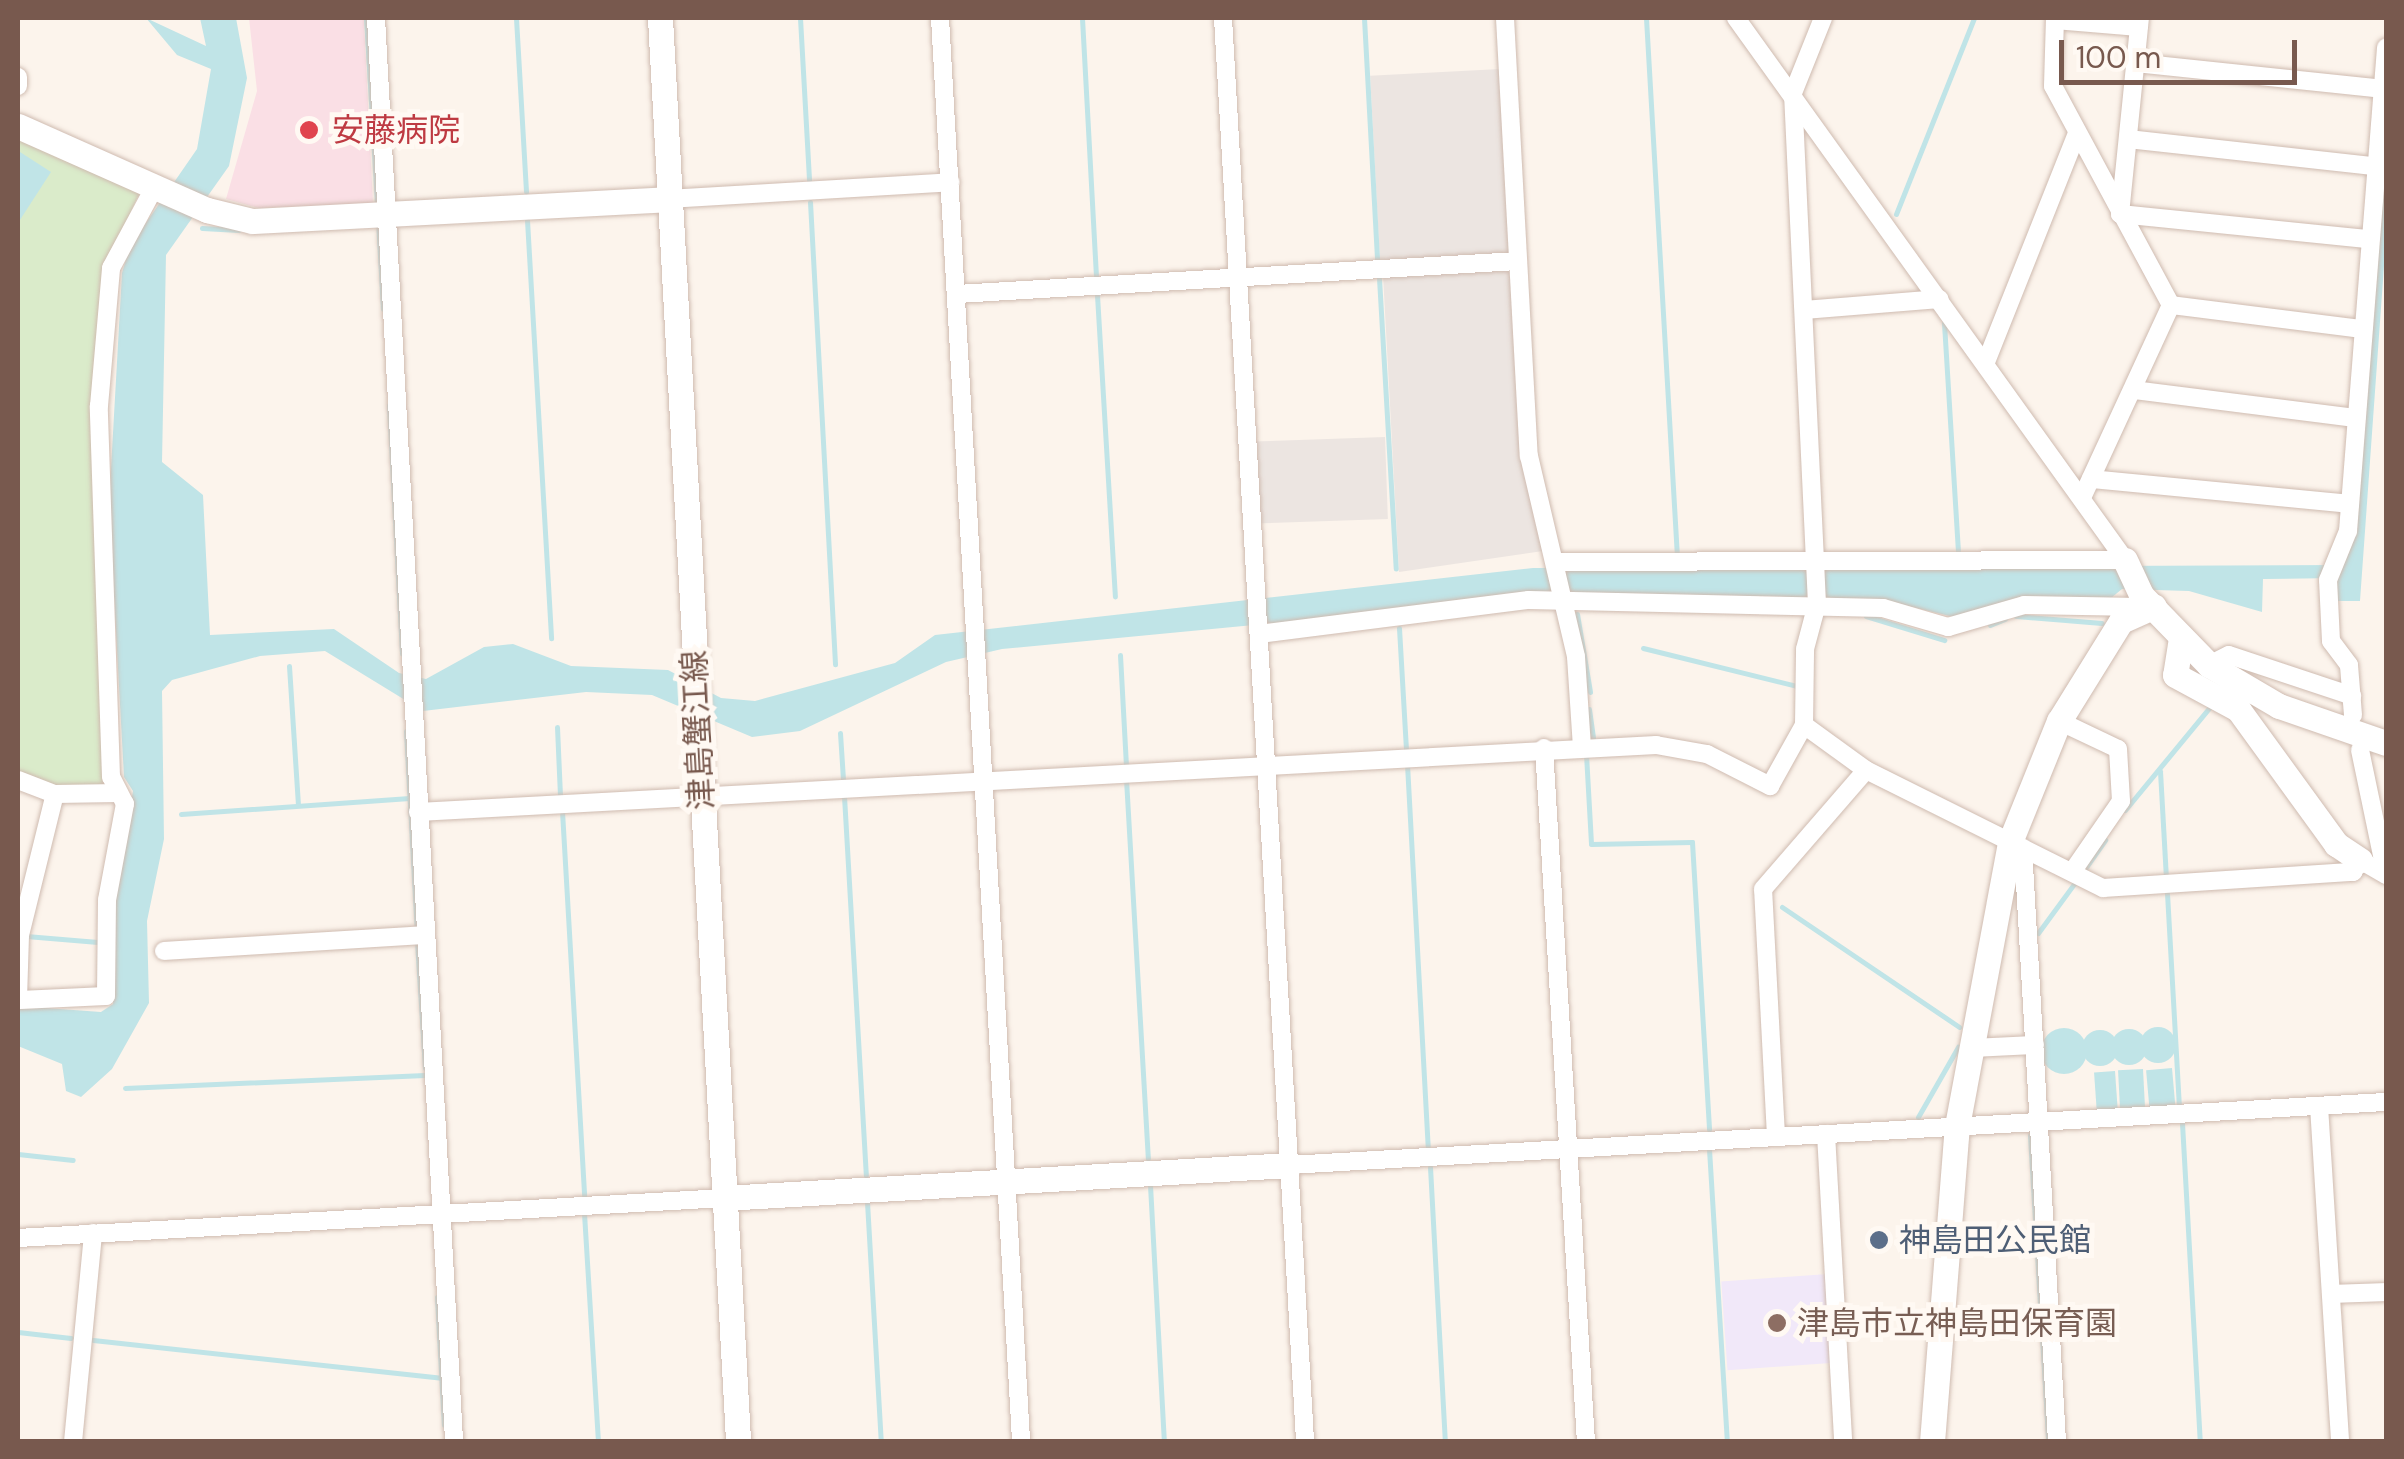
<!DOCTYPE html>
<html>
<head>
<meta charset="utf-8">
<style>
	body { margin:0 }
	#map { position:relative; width:2404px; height:1459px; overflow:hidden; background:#fcf4ec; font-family:"DM Sans","Noto Sans JP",sans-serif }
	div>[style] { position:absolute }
	.industrial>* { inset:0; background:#ece5e1; transform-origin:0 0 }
	.education>* { inset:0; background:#f1e8f9; transform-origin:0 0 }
	.medical>* { inset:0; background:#fadfe5 }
	.green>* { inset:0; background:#daebca }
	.water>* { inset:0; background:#c0e4e7; transform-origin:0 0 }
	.round { border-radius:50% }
	.stream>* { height:5px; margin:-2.5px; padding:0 2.5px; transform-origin:2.5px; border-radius:2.5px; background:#c0e4e7 }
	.roads { filter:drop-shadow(0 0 2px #cfbbb0) drop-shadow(0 0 2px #cfbbb0) }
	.street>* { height:18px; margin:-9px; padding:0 9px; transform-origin:9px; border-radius:9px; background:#fff }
	.secondary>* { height:25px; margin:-12.5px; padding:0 12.5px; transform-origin:12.5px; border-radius:12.5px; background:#fff }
	.dots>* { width:28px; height:28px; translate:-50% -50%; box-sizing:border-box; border:5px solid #fff9f3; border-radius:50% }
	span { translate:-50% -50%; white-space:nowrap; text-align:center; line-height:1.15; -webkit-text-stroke:10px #fff9f3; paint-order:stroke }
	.health-label { font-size:32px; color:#be3a42 }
	.left { translate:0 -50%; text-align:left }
	.street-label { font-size:32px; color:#78594e }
	.service-label { font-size:32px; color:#4e5e75 }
	.education-label { font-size:32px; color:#785e54 }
	.frame { position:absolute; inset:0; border:20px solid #78594e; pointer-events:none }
	.scale { position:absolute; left:2059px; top:40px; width:238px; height:45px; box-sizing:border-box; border:5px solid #78594e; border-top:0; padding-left:12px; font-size:30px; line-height:35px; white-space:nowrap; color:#78594e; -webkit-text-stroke:8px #fff9f3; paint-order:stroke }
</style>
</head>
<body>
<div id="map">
	<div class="industrial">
		<i style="left:1500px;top:69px;width:185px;height:130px;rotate:87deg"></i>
		<i style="clip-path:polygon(1505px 269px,1513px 274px,1543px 551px,1399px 572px,1383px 275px)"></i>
		<i style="left:1385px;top:437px;width:82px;height:132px;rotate:88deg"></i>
	</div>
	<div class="education">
		<i style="left:1828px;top:1274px;width:89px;height:107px;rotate:86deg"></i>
	</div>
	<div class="medical">
		<i style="clip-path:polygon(249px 18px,431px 18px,364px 21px,373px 204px,259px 208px,226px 199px,257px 91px)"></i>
	</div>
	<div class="green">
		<i style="clip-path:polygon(18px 136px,140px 192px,105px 267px,93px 405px,103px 787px,57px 788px,18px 773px)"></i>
	</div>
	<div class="water">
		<i style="clip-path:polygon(146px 18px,206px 46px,200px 18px,236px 18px,247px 78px,229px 166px,166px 255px,162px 462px,203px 495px,210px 635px,334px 629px,399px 673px,426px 679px,484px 647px,513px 644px,571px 666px,668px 670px,721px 698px,755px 701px,895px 663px,935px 635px,1533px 568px,2341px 565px,2357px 529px,2386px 104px,2386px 238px,2360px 601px,2337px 601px,2337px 578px,2263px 579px,2262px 612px,2189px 591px,2122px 589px,2105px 603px,1958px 618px,1887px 601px,1758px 596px,1285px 622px,1002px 649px,946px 662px,800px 731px,752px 737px,652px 695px,586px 692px,423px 711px,325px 651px,260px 656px,172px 680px,162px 691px,164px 839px,147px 921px,149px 1003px,112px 1069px,81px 1097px,66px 1091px,62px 1064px,18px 1046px,18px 1006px,101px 1012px,113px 1004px,115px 893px,133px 791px,124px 777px,109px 504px,122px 273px,130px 246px,197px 149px,211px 69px,177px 55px)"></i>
		<i style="clip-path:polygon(20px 152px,51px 172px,18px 223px,18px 156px)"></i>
		<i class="round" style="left:2140px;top:1027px;width:36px;height:36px"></i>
		<i class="round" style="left:2041px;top:1028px;width:46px;height:46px"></i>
		<i class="round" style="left:2111px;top:1029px;width:36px;height:36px"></i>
		<i class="round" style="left:2082px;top:1030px;width:36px;height:36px"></i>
		<i style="left:2172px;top:1068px;width:38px;height:26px;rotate:85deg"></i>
		<i style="left:2143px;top:1069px;width:39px;height:25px;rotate:87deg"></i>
		<i style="left:2115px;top:1071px;width:39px;height:21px;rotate:86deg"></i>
	</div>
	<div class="stream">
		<i style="left:366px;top:18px;width:186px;rotate:86.6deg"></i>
		<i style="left:516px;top:18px;width:174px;rotate:86.7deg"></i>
		<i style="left:800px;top:18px;width:162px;rotate:86.8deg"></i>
		<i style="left:1082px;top:18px;width:259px;rotate:86.9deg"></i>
		<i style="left:1364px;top:18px;width:242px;rotate:86.9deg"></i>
		<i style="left:1646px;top:18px;width:540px;rotate:86.71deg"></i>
		<i style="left:810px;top:202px;width:463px;rotate:86.9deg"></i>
		<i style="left:1896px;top:214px;width:211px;rotate:-68.3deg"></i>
		<i style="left:378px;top:220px;width:89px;rotate:86.8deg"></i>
		<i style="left:527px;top:220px;width:419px;rotate:86.7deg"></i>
		<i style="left:202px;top:228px;width:37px;rotate:3deg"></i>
		<i style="left:1379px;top:278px;width:291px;rotate:86.7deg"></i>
		<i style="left:1097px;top:295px;width:302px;rotate:86.6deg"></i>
		<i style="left:1944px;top:323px;width:232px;rotate:86.5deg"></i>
		<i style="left:389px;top:405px;width:249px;rotate:87deg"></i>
		<i style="left:1577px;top:614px;width:79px;rotate:80.5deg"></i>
		<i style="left:1866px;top:616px;width:82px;rotate:17.1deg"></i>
		<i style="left:2016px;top:616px;width:86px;rotate:4.7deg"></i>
		<i style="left:1990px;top:625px;width:16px;rotate:-22deg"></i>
		<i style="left:1399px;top:628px;width:122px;rotate:86.7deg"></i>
		<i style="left:1643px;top:648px;width:159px;rotate:13.9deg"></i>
		<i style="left:1120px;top:655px;width:110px;rotate:86.9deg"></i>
		<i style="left:289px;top:666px;width:138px;rotate:86.3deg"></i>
		<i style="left:1589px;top:709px;width:29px;rotate:82deg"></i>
		<i style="left:557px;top:727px;width:70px;rotate:87.5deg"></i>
		<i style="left:406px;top:731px;width:200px;rotate:86.9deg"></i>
		<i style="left:840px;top:733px;width:47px;rotate:86.3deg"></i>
		<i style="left:1586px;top:754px;width:90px;rotate:86.8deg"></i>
		<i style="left:1591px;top:844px;width:101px;rotate:-1.1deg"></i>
		<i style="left:1692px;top:842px;width:288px;rotate:86.6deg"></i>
		<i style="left:1407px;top:764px;width:383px;rotate:86.9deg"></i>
		<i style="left:2160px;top:771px;width:106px;rotate:86.8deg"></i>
		<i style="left:1126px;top:779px;width:380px;rotate:86.7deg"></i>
		<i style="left:844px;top:796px;width:380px;rotate:86.7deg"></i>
		<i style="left:2125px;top:810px;width:132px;rotate:-50.5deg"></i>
		<i style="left:562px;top:811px;width:387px;rotate:86.7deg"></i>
		<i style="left:181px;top:814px;width:229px;rotate:-4deg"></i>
		<i style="left:2084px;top:870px;width:37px;rotate:-55deg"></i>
		<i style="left:2167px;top:893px;width:212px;rotate:86.8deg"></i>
		<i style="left:1782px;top:907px;width:214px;rotate:34.1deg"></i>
		<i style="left:2038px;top:933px;width:64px;rotate:-53.8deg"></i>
		<i style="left:26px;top:936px;width:72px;rotate:4.8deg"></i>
		<i style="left:417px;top:941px;width:127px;rotate:86.4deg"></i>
		<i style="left:125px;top:1088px;width:300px;rotate:-2.5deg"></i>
		<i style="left:1918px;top:1117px;width:81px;rotate:-60.3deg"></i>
		<i style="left:2182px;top:1123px;width:320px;rotate:86.8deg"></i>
		<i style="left:2030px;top:1135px;width:308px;rotate:86.6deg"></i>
		<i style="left:1709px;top:1149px;width:294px;rotate:86.5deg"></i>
		<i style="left:18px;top:1154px;width:55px;rotate:6.2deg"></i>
		<i style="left:1430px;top:1167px;width:275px;rotate:86.9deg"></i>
		<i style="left:1150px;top:1185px;width:257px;rotate:86.9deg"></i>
		<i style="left:867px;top:1202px;width:240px;rotate:86.7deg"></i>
		<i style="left:584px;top:1213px;width:229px;rotate:86.5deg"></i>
		<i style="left:437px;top:1297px;width:128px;rotate:86.9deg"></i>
		<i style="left:18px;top:1332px;width:53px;rotate:6.5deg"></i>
		<i style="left:93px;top:1340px;width:350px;rotate:6.2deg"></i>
	</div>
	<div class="roads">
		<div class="street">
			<i style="left:376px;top:18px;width:1426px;rotate:86.86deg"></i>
			<i style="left:940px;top:18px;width:1426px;rotate:86.74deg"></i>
			<i style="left:1223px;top:18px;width:1426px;rotate:86.7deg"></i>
			<i style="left:1505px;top:18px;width:439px;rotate:86.9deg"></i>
			<i style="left:1529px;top:456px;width:206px;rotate:76.8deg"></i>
			<i style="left:1576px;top:657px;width:90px;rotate:86.2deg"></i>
			<i style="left:1736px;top:18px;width:667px;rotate:54.33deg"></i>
			<i style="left:2055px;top:18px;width:68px;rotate:91.7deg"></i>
			<i style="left:2053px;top:86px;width:249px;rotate:61.7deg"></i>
			<i style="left:2171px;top:305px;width:213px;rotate:114.8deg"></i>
			<i style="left:2055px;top:20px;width:84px;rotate:4.8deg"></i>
			<i style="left:2136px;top:63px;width:247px;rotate:6deg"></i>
			<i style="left:18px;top:77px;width:9px;rotate:90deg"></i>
			<i style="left:2128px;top:139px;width:247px;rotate:6.3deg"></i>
			<i style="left:668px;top:199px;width:283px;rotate:-3.4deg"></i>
			<i style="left:2120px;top:214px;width:248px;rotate:5.8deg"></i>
			<i style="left:2120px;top:214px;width:197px;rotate:-84.2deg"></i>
			<i style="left:957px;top:294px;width:561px;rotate:-3.37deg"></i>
			<i style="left:2171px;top:305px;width:192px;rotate:7.2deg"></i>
			<i style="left:1804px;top:310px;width:136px;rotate:-4.6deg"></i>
			<i style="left:1986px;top:362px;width:246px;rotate:-68.3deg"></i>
			<i style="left:2134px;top:390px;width:224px;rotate:7.2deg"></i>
			<i style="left:2091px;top:479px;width:260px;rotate:5.5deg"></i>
			<i style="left:1555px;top:562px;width:570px;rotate:-0.2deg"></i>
			<i style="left:1259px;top:634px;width:272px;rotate:-7.2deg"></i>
			<i style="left:1529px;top:600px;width:354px;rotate:1.3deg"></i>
			<i style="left:1883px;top:608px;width:68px;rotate:16.3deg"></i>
			<i style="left:1948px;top:627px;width:79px;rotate:-16.1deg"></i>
			<i style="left:2024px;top:605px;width:115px;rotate:1deg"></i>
			<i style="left:2209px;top:665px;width:22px;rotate:-27deg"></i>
			<i style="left:2229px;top:655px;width:130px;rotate:18.4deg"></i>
			<i style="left:2353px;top:715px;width:50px;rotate:-94.6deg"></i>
			<i style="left:2349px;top:665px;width:30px;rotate:-127deg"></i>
			<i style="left:2331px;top:641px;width:61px;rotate:-92.8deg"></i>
			<i style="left:2328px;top:580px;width:53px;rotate:-67.8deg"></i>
			<i style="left:2348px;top:531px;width:485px;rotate:-85.5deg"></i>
			<i style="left:2059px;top:721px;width:65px;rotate:25.4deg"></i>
			<i style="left:2118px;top:749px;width:52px;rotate:86.7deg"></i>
			<i style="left:2121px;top:801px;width:86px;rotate:124.6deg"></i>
			<i style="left:1804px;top:725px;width:77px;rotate:36deg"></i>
			<i style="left:1866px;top:770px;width:265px;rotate:26.5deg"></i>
			<i style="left:2103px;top:888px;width:251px;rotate:-3.7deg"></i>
			<i style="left:2353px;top:872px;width:14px;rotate:-60deg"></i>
			<i style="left:2360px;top:860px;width:30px;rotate:30deg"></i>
			<i style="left:1544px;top:748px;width:695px;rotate:86.54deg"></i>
			<i style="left:2360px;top:750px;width:127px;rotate:78.2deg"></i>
			<i style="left:18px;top:780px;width:40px;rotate:21deg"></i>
			<i style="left:55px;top:794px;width:64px;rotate:-0.9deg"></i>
			<i style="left:418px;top:812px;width:1240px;rotate:-3.1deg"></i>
			<i style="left:1656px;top:745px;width:52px;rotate:10deg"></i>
			<i style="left:1707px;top:754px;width:71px;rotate:26.9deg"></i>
			<i style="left:1770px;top:786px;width:70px;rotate:-60.9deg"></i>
			<i style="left:1804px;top:725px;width:76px;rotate:-89.2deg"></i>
			<i style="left:1805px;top:649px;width:47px;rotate:-75.1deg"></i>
			<i style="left:1817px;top:604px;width:512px;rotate:-92.69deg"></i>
			<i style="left:1793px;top:93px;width:81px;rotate:-68.2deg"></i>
			<i style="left:2023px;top:848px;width:595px;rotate:86.72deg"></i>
			<i style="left:164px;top:951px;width:259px;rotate:-3.5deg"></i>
			<i style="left:18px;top:999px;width:64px;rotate:-88.2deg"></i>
			<i style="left:20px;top:935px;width:145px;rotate:-76.1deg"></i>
			<i style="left:20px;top:1000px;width:86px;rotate:-2.7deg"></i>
			<i style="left:106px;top:996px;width:96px;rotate:-89.4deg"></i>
			<i style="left:107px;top:900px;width:98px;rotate:-79.4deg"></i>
			<i style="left:125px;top:804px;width:30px;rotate:-117deg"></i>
			<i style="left:111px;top:777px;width:371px;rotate:-91.9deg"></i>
			<i style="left:99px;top:406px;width:139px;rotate:-85deg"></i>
			<i style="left:111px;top:268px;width:91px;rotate:-61.7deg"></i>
			<i style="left:1971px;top:1048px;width:64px;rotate:-2.7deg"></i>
			<i style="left:2319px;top:1106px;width:337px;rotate:86.4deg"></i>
			<i style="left:1826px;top:1134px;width:308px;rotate:86.8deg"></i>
			<i style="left:1776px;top:1136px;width:247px;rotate:-93deg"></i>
			<i style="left:1763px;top:889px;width:157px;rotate:-49.1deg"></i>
			<i style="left:1289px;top:1165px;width:1099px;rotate:-3.29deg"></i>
			<i style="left:18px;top:1238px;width:707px;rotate:-3.24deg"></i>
			<i style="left:2332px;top:1294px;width:54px;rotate:-2.1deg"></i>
			<i style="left:73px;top:1442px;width:210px;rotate:-84.5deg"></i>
		</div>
		<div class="secondary">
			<i style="left:660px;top:18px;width:1426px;rotate:86.86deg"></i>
			<i style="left:18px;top:126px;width:207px;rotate:24deg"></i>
			<i style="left:207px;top:210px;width:46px;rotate:13.7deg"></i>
			<i style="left:252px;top:221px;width:417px;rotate:-3deg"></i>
			<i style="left:2125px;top:560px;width:38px;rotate:65deg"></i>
			<i style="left:2141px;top:595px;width:98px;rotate:45.8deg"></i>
			<i style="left:2209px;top:665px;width:81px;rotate:30.4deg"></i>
			<i style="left:2279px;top:706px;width:113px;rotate:19.1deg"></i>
			<i style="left:2181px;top:638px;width:37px;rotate:99deg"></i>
			<i style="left:2175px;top:675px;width:72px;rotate:28.4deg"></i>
			<i style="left:2238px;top:709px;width:167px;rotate:54deg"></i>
			<i style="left:2336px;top:844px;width:29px;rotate:34deg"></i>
			<i style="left:724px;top:1198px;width:566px;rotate:-3.34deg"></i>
			<i style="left:1932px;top:1442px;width:317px;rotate:-85.5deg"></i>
			<i style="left:1957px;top:1126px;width:289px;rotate:-79.4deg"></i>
			<i style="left:2010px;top:842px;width:131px;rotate:-68deg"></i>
			<i style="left:2059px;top:721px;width:118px;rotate:-58.2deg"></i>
			<i style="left:2121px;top:621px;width:36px;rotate:-24deg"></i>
		</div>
	</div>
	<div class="dots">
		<i style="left:309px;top:130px;background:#e0444e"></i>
		<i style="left:1879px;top:1240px;background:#5c6f8a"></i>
		<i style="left:1777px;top:1323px;background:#8d6e63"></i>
	</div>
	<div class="health-label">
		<span class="left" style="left:332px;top:130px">安藤病院</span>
	</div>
	<div class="street-label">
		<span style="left:698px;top:730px;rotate:-93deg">津島蟹江線</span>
	</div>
	<div class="service-label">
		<span class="left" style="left:1899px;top:1240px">神島田公民館</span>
	</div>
	<div class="education-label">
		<span class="left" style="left:1797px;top:1323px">津島市立神島田保育園</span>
	</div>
	<div class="frame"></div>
	<div class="scale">100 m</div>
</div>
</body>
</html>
